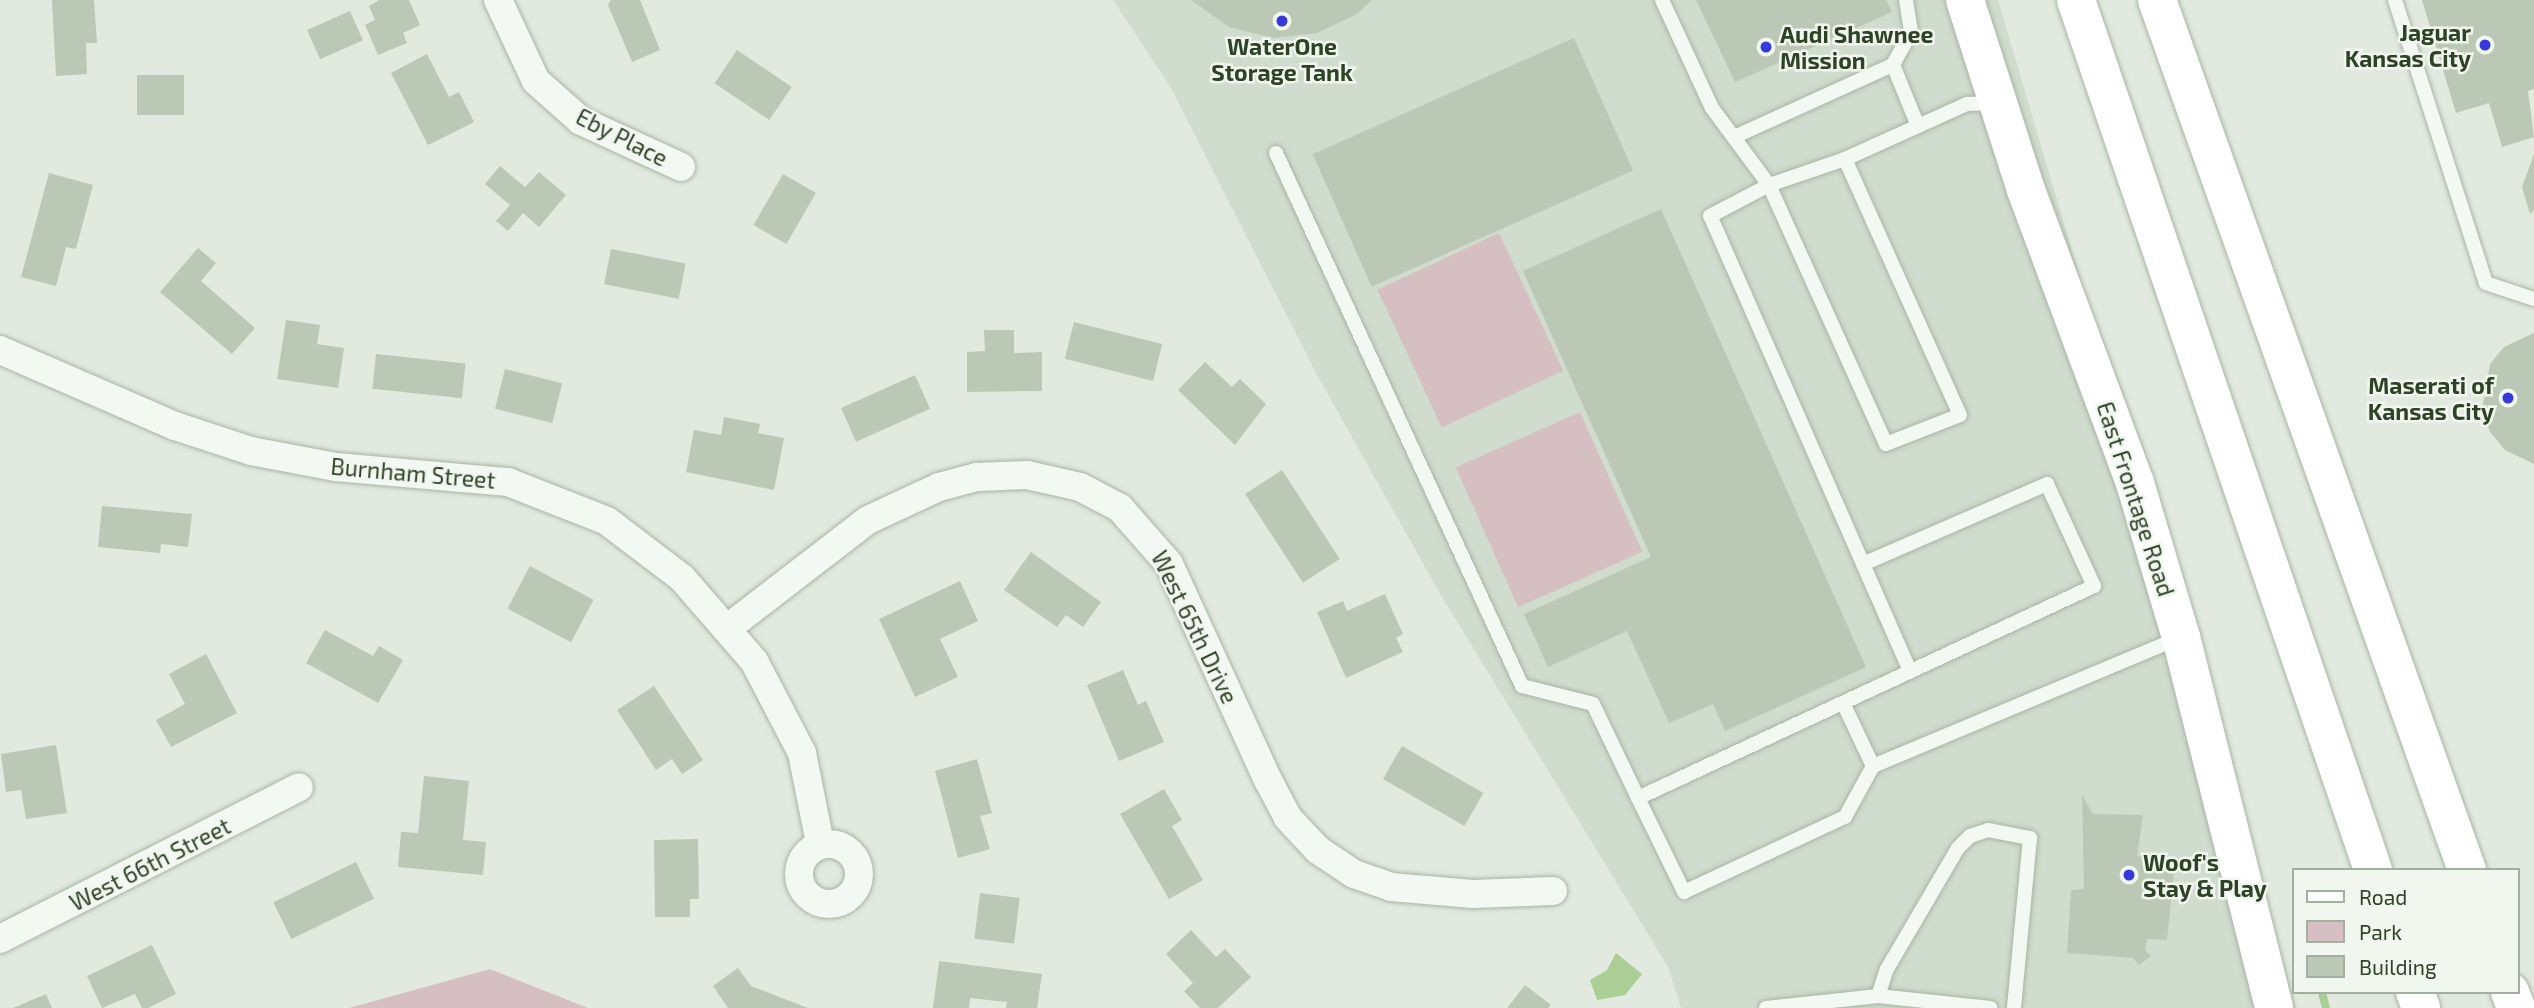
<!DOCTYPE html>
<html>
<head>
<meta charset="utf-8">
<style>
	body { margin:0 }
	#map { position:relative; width:2534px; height:1008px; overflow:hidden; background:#e2eadf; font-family:"Exo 2",sans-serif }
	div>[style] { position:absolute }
	.built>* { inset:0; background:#d0dccd }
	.green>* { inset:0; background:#d5bfc2; transform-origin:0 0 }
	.water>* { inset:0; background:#aace96 }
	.stream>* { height:8px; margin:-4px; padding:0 4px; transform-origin:4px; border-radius:4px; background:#aace96 }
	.building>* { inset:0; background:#bac8b5; transform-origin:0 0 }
	.roads { filter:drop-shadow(0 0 2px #a8b5a4) drop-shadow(0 0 2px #a8b5a4) }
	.lane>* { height:14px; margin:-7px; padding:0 7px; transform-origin:7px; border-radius:7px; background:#f3f8f2 }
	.street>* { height:28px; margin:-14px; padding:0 14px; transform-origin:14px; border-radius:14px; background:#f3f8f2 }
	.street>.ring { margin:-14px; padding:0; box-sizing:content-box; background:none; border:28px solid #f3f8f2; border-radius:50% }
	.secondary>* { height:38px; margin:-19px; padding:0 19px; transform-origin:19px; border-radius:19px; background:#fff }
	.highway>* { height:38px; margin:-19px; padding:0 19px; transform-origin:19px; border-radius:19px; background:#fff }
	.dots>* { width:19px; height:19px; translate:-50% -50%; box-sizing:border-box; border:4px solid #f1f7ef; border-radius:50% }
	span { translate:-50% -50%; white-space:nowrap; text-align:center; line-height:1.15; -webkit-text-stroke:5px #f1f7ef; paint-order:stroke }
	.poi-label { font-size:23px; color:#2d4326; font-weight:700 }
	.right { translate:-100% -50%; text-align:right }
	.left { translate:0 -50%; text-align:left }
	.street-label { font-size:23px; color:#2d4326 }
	.legend { position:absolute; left:2292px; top:868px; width:228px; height:126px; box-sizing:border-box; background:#f1f7ef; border:2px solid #a3af9f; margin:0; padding:9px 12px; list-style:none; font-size:21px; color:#2d4326 }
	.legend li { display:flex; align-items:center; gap:14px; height:35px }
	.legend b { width:35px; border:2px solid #a3af9f }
</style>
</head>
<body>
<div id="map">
	<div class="built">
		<i style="clip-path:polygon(1113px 0,1998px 0,2296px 1008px,1681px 1008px,1668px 967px,1439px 592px,1317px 375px,1171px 88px)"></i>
	</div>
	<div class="green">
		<i style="left:1499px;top:233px;width:152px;height:134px;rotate:65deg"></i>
		<i style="left:1580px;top:412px;width:153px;height:136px;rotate:66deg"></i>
		<i style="clip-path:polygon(490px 969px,588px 1008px,349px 1008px)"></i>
	</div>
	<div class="water">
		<i style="clip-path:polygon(1616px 953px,1642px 974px,1625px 995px,1597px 1000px,1590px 980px,1607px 970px)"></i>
	</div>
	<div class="stream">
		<i style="left:2322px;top:992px;width:16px;rotate:76deg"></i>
	</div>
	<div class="building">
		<i style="clip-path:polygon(52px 0,94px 0,97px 43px,86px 43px,87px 74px,56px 76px)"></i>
		<i style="clip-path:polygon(379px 0,409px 0,420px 25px,403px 33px,407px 43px,378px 55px,365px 25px,375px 20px,369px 6px)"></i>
		<i style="clip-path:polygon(611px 0,640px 0,660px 50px,632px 62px,608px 5px)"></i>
		<i style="clip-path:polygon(1191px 0,1372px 0,1357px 14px,1317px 33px,1273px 38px,1229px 27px)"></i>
		<i style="clip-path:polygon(1696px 0,1886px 0,1892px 12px,1735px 82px)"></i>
		<i style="clip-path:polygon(2422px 0,2534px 0,2534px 89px,2528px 91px,2534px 137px,2502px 147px,2489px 103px,2456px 113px)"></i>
		<i style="left:350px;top:11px;width:32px;height:47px;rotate:66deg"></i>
		<i style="left:1574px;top:38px;width:145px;height:286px;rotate:66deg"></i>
		<i style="left:737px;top:50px;width:66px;height:40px;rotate:34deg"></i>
		<i style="clip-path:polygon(427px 54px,449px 97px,459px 92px,474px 122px,428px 145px,391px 73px)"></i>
		<i style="left:137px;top:75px;width:47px;height:40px"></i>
		<i style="clip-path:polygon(2534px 154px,2534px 210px,2530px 214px,2522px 187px)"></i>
		<i style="clip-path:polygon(500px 166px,525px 187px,539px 172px,566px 195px,539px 227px,523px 213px,508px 231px,496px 221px,510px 205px,485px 184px)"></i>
		<i style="clip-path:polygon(49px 173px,93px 185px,76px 249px,66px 247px,56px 286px,21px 277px)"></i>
		<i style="left:783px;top:174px;width:38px;height:59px;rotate:30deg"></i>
		<i style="clip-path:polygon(1661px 209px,1866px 667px,1725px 731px,1713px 704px,1669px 723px,1627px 631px,1548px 667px,1524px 614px,1651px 557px,1523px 271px)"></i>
		<i style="clip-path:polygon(198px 248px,216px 263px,201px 281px,255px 328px,232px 354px,160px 292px)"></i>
		<i style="left:611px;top:249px;width:76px;height:36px;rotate:11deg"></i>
		<i style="clip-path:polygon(286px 320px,320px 325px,317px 344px,344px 348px,338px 388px,277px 379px)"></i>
		<i style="left:1074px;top:322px;width:91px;height:38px;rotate:14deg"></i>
		<i style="clip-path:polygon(984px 330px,1014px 330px,1014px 353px,1042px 352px,1042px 391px,967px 392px,967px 352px,985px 351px)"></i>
		<i style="clip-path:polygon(2534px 333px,2534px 464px,2505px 450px,2490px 432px,2482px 410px,2490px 364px,2504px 347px)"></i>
		<i style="left:376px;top:354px;width:90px;height:35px;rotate:6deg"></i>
		<i style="clip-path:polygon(1205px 362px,1232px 387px,1240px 379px,1266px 404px,1235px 445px,1178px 390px)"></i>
		<i style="left:505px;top:369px;width:59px;height:41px;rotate:14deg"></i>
		<i style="left:915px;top:375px;width:37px;height:81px;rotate:66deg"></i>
		<i style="clip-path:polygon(724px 417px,760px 424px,758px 433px,784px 438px,774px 490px,686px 472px,694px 430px,721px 435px)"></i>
		<i style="left:1282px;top:470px;width:106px;height:44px;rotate:57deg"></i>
		<i style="clip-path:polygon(102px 506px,192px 514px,188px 547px,161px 544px,160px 553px,98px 547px)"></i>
		<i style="clip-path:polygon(1031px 552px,1101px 602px,1083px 627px,1066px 615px,1057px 627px,1004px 590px)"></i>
		<i style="left:530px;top:566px;width:72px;height:48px;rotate:28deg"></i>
		<i style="clip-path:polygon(960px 581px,978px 621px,940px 639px,958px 677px,915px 697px,879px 619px)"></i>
		<i style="clip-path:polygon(1385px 594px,1403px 634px,1396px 638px,1403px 652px,1346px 678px,1317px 612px,1343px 601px,1347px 611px)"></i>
		<i style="clip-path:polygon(325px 630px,373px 656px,379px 646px,403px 660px,378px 703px,306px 663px)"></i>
		<i style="clip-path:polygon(206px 654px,237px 713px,171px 747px,156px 720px,185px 704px,169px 674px)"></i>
		<i style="clip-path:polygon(1123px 670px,1138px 705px,1146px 701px,1164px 742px,1119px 761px,1087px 685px)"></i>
		<i style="clip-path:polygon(654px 686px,703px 760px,682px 774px,672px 759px,656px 770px,617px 710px)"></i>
		<i style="clip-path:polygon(56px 745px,67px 813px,26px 819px,21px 790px,6px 792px,1px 754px)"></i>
		<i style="left:1402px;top:746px;width:94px;height:38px;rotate:30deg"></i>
		<i style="clip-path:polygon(977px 759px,992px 813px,980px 816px,990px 849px,958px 858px,935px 771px)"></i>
		<i style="clip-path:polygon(424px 776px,469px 781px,463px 840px,486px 842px,483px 875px,398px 867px,401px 832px,418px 833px)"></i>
		<i style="clip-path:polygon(1164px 789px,1182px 820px,1172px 826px,1203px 880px,1169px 899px,1120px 814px)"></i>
		<i style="clip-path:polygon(2082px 795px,2093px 814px,2143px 815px,2137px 856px,2175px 860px,2167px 940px,2147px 939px,2145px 950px,2151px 956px,2139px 965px,2133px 958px,2067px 953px,2071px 890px,2084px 889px)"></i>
		<i style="clip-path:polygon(698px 839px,699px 899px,690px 899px,690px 917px,655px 917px,654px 840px)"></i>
		<i style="left:356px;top:862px;width:41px;height:92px;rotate:64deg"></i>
		<i style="left:980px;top:893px;width:40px;height:46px;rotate:7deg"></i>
		<i style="clip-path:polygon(1191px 930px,1216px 957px,1225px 949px,1251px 977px,1218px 1008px,1200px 1008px,1184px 991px,1193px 983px,1166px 954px)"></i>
		<i style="clip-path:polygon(152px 945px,176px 994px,148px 1008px,142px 1008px,135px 994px,102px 1008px,87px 976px)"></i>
		<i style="clip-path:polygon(939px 961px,1042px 974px,1037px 1008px,1006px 1008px,1007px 1002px,970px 998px,969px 1008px,933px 1008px)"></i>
		<i style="clip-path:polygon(738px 968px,751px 986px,808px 1008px,728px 1008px,713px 986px)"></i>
		<i style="clip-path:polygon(1525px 985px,1551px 1005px,1548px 1008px,1507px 1008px)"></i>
		<i style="clip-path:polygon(46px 994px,52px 1008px,13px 1008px)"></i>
	</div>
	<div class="roads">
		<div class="lane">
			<i style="left:1662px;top:0;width:119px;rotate:65.2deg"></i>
			<i style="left:1712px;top:108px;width:96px;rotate:53.5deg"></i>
			<i style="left:1769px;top:185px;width:284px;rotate:65.7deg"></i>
			<i style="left:1886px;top:444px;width:79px;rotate:-21.4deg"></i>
			<i style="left:1960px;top:415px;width:281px;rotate:-114.2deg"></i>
			<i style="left:1906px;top:0;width:32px;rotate:81deg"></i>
			<i style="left:1911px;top:32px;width:38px;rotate:119deg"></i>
			<i style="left:1893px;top:65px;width:66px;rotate:67.7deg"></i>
			<i style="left:2395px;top:0;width:297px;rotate:72.2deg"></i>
			<i style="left:2486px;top:283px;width:51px;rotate:18.4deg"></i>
			<i style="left:1734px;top:137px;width:175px;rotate:-24.4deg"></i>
			<i style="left:1276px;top:153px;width:587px;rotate:65.22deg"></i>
			<i style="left:1522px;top:686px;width:73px;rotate:14.2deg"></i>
			<i style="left:1593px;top:704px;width:104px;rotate:64.4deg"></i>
			<i style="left:1863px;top:564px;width:201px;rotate:-23.5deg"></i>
			<i style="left:2047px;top:484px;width:112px;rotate:65.3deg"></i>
			<i style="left:2094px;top:586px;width:503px;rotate:155.07deg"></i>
			<i style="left:1638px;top:798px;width:105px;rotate:63.9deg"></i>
			<i style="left:1684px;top:892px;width:178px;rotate:-25deg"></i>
			<i style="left:1845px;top:817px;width:58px;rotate:-61.2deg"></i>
			<i style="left:1873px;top:766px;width:332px;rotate:-22.7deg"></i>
			<i style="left:1910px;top:671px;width:497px;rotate:-113.7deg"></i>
			<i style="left:1710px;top:216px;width:67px;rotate:-27.7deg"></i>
			<i style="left:1769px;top:185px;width:80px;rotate:-18.9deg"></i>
			<i style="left:1845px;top:159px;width:134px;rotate:-24.3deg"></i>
			<i style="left:1967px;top:104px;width:29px;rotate:-2deg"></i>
			<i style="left:1844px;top:705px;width:68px;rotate:64.6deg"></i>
			<i style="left:1878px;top:996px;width:28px;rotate:-72deg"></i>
			<i style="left:1887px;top:969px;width:140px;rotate:-59.6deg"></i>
			<i style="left:1958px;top:848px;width:17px;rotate:-45deg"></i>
			<i style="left:1970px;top:836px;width:19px;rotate:-18deg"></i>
			<i style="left:1988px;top:830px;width:43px;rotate:10.8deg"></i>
			<i style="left:2030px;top:838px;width:171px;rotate:95.4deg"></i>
			<i style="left:1766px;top:1008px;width:113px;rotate:-6.1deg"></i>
			<i style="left:1878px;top:996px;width:113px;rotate:6.1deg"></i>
		</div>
		<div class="street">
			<i style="left:498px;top:0;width:89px;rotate:64.9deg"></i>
			<i style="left:536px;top:81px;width:60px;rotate:41.6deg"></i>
			<i style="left:581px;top:121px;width:110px;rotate:24.7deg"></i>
			<i style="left:0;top:350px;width:191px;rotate:23.5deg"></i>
			<i style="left:175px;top:426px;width:80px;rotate:18.2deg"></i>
			<i style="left:251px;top:451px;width:86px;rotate:10.7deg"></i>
			<i style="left:336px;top:467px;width:173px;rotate:5deg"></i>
			<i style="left:508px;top:482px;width:106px;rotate:21.5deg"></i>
			<i style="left:607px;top:521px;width:94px;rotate:37.2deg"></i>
			<i style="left:682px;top:578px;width:110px;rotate:49.1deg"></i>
			<i style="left:754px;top:661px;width:104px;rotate:62.4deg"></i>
			<i style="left:802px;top:753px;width:92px;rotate:78.7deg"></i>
			<i style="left:729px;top:627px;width:175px;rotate:-37.6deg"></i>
			<i style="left:868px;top:520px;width:78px;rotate:-24.9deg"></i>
			<i style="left:939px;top:487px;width:39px;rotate:-15deg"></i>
			<i style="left:977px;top:477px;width:50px;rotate:-2.3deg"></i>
			<i style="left:1027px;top:475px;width:54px;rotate:12.8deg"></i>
			<i style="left:1080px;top:487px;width:45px;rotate:27.7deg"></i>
			<i style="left:1120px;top:508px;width:74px;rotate:48.8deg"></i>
			<i style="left:1169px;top:564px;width:238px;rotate:65.4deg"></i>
			<i style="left:1268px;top:780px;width:43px;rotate:62.2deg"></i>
			<i style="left:1288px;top:818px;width:44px;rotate:46.8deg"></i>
			<i style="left:1318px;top:850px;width:43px;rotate:33.7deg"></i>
			<i style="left:1354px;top:874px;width:39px;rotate:19deg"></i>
			<i style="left:1391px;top:887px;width:82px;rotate:4.9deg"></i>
			<i style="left:1473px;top:894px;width:80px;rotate:-2.1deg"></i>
			<i class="ring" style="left:799px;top:844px;width:32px;height:32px"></i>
			<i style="left:0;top:939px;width:335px;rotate:-26.9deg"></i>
		</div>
		<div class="secondary">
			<i style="left:1965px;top:0;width:200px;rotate:72.2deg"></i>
			<i style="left:2026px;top:190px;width:313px;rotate:69.6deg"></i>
			<i style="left:2135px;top:483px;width:161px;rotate:73.4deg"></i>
			<i style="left:2181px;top:637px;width:382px;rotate:75.9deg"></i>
		</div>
		<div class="highway">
			<i style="left:2076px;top:0;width:919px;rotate:71.15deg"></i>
			<i style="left:2157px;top:0;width:924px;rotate:70.39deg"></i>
			<i style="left:2415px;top:992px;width:17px;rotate:69deg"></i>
			<i style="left:2510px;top:992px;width:17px;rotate:69deg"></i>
		</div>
	</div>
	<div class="dots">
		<i style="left:1282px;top:21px;background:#353add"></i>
		<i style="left:2485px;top:45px;background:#353add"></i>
		<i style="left:1766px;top:47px;background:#353add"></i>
		<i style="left:2508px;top:398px;background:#353add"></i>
		<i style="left:2129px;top:875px;background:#353add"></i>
	</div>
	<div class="poi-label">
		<span class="right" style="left:2471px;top:45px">Jaguar<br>Kansas City</span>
		<span class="left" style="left:1780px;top:47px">Audi Shawnee<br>Mission</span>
		<span style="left:1282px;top:59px">WaterOne<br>Storage Tank</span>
		<span class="right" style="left:2494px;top:398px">Maserati of<br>Kansas City</span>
		<span class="left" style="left:2143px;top:875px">Woof's<br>Stay &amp; Play</span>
	</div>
	<div class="street-label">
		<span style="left:622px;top:137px;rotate:27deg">Eby Place</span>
		<span style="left:413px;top:473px;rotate:5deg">Burnham Street</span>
		<span style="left:2136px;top:499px;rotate:72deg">East Frontage Road</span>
		<span style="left:1195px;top:627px;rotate:64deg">West 65th Drive</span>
		<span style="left:150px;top:864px;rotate:-27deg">West 66th Street</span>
	</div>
	<ul class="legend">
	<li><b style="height:9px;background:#fff"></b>Road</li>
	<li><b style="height:19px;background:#d5bfc2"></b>Park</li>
	<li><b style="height:19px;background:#bac8b5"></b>Building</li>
	</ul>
</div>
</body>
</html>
